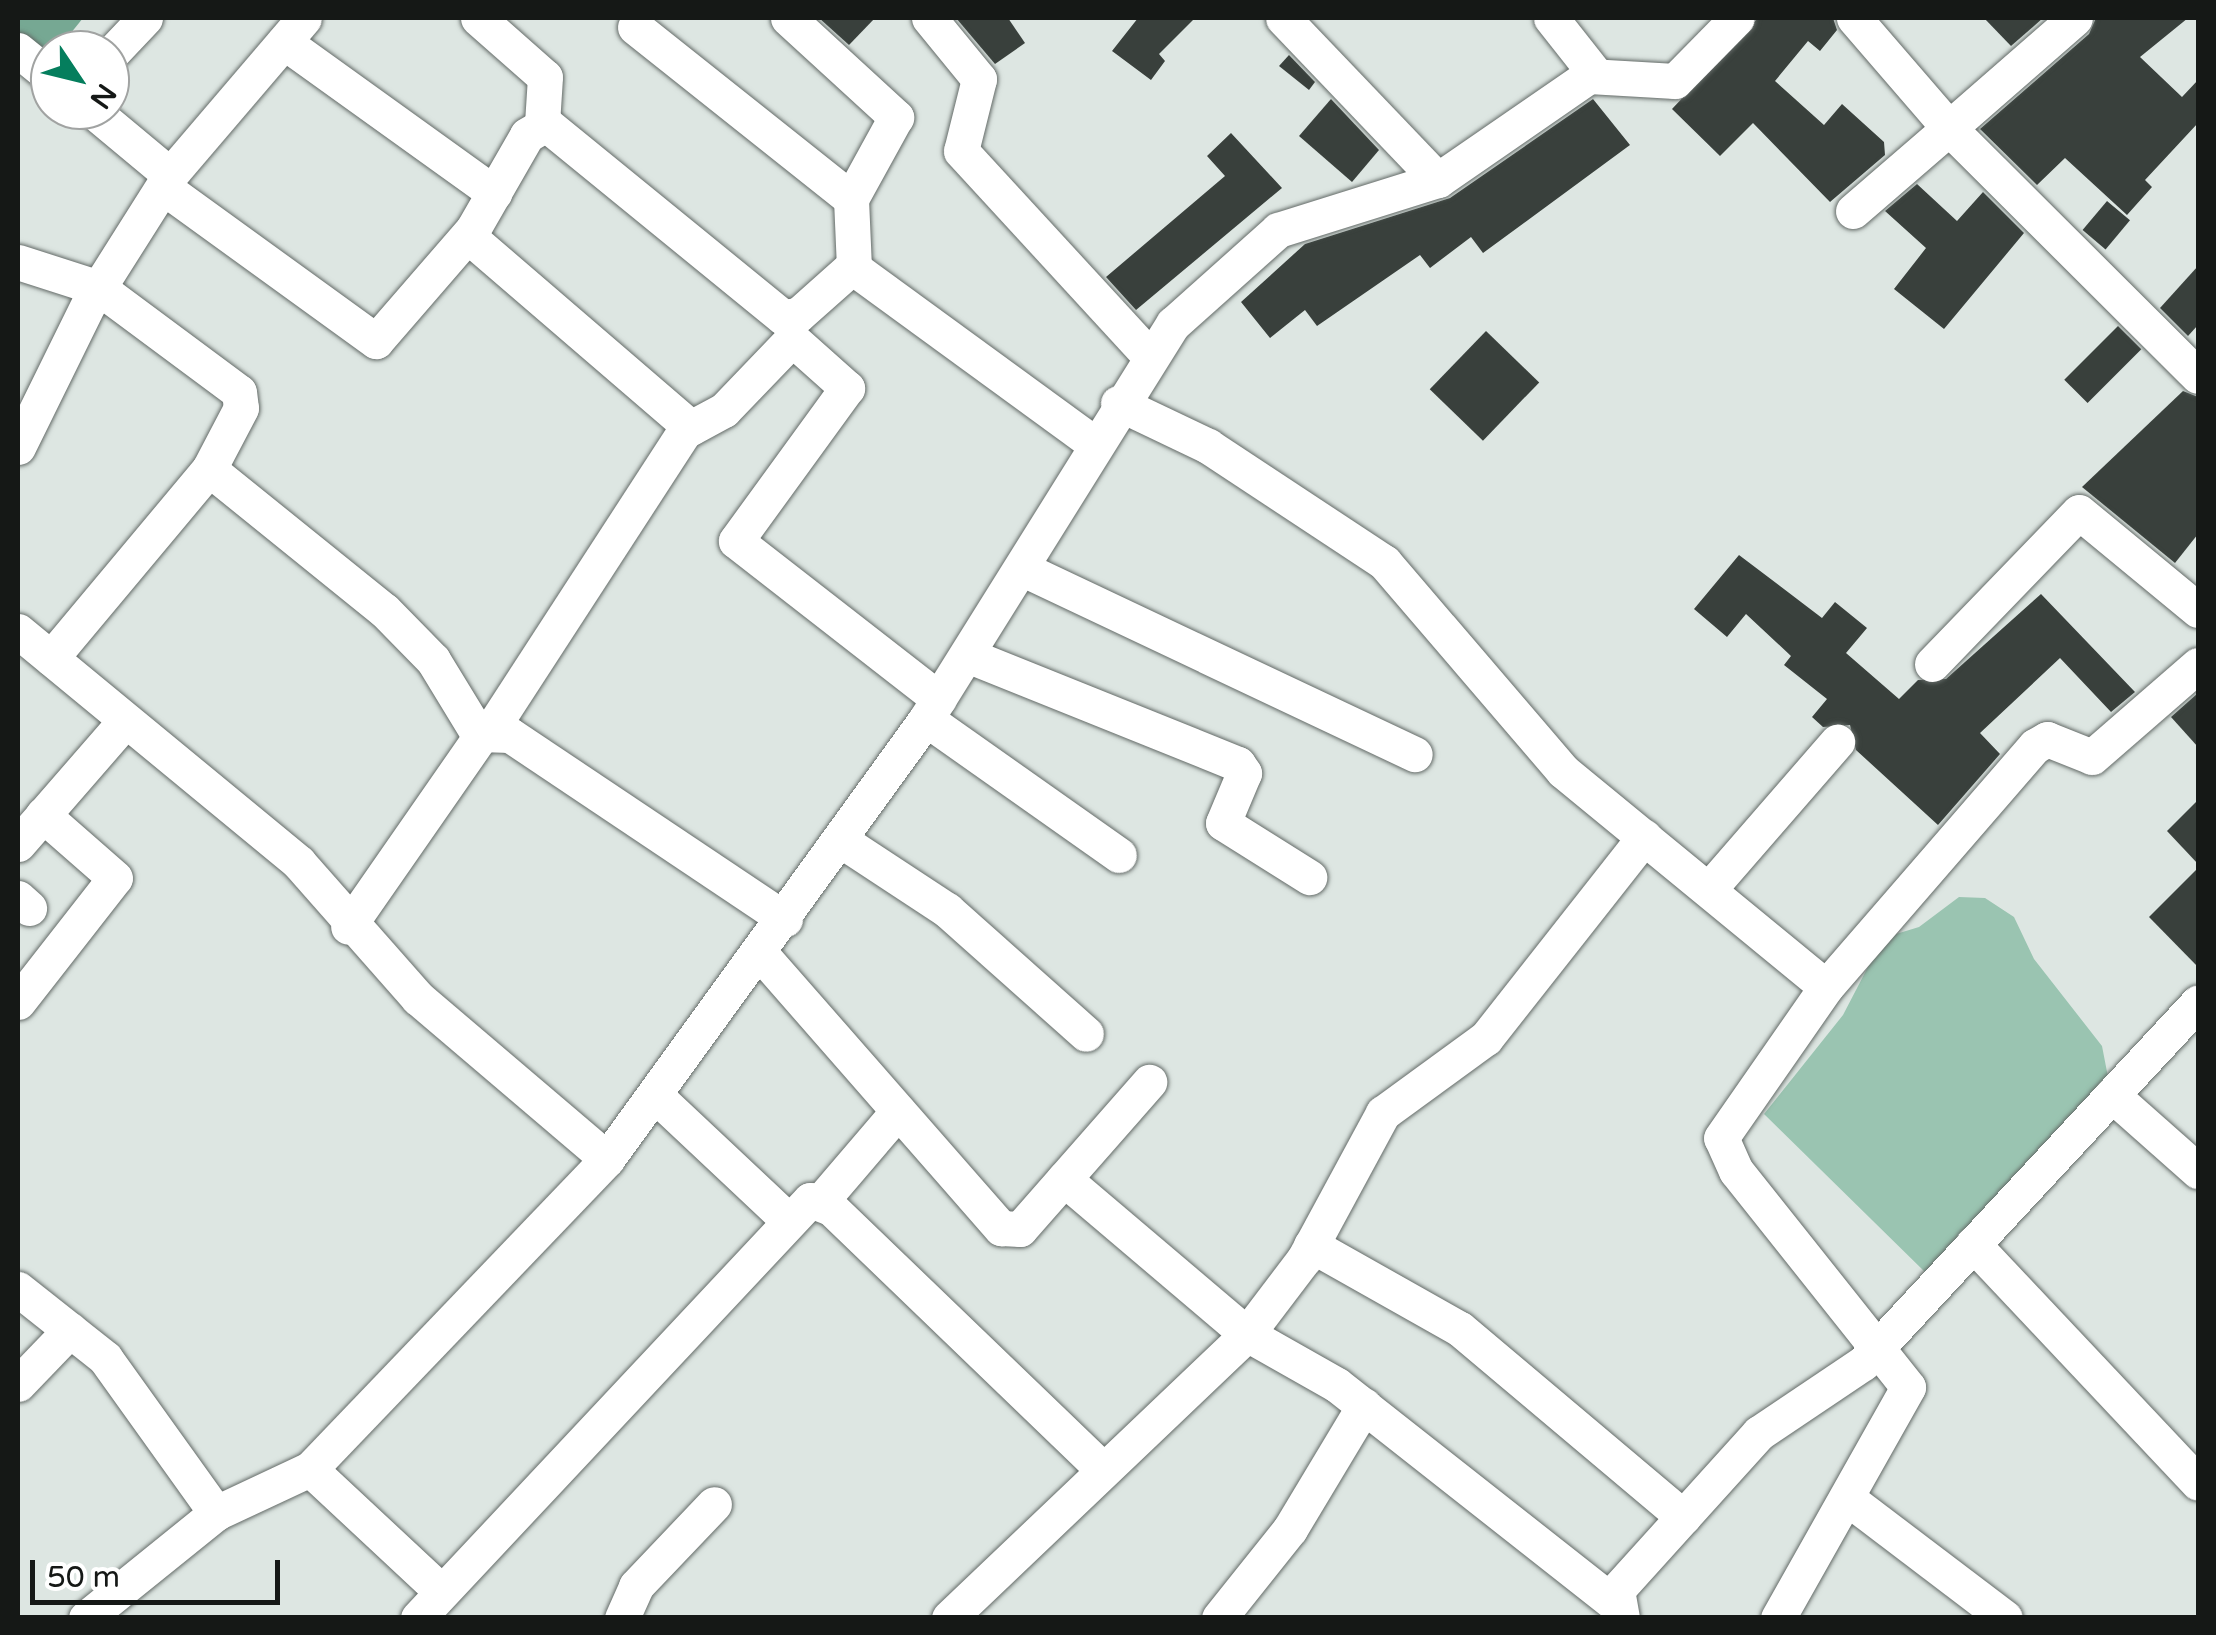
<!DOCTYPE html>
<html>
<head>
<meta charset="utf-8">
<style>
	body { margin:0 }
	#map { position:relative; width:2216px; height:1635px; overflow:hidden; background:#dde6e2; font-family:"Varela Round",sans-serif }
	div>[style] { position:absolute }
	.green>* { inset:0; background:#9ac4b1 }
	.water>* { inset:0; background:#76a893 }
	.building>* { inset:0; background:#39403c; transform-origin:0 0 }
	.roads { filter:drop-shadow(0 0 2px #636a67) drop-shadow(0 0 2px #636a67) }
	.minor>* { height:35px; margin:-17.5px; padding:0 17.5px; transform-origin:17.5px; border-radius:17.5px; background:#fff }
	span { translate:-50% -50%; white-space:nowrap; text-align:center; line-height:1.15; -webkit-text-stroke:10px #fff; paint-order:stroke }
	.frame { position:absolute; inset:0; border:20px solid #151816; pointer-events:none }
	.north { position:absolute; left:30px; top:30px; width:100px; height:100px; box-sizing:border-box; background:#fff; border:2px solid #a1a3a2; border-radius:50%; rotate:125deg; font-size:28px; font-weight:700; line-height:40px; text-align:center; color:#151816 }
	.north::after { content:''; display:block; margin:auto; width:35px; height:45px; background:#057e5d; clip-path:polygon(50% 0,100% 100%,50% 72%,0 100%) }
	.scale { position:absolute; left:30px; top:1560px; width:250px; height:45px; box-sizing:border-box; border:5px solid #151816; border-top:0; padding-left:12px; font-size:30px; line-height:35px; white-space:nowrap; color:#151816; -webkit-text-stroke:8px #fff; paint-order:stroke }
</style>
</head>
<body>
<div id="map">
	<div class="green">
		<i style="clip-path:polygon(1959px 897px,1985px 898px,2014px 917px,2034px 959px,2102px 1046px,2108px 1077px,1926px 1273px,1764px 1114px,1843px 1015px,1883px 938px,1919px 927px)"></i>
	</div>
	<div class="water">
		<i style="clip-path:polygon(18px 18px,83px 18px,50px 59px,18px 45px)"></i>
	</div>
	<div class="building">
		<i style="clip-path:polygon(819px 18px,875px 18px,849px 45px)"></i>
		<i style="clip-path:polygon(956px 18px,1008px 18px,1025px 43px,995px 64px)"></i>
		<i style="clip-path:polygon(1138px 18px,1195px 18px,1159px 54px,1165px 61px,1151px 80px,1112px 51px)"></i>
		<i style="clip-path:polygon(1758px 18px,1833px 18px,1837px 30px,1820px 51px,1808px 41px,1775px 81px,1824px 125px,1842px 104px,1884px 142px,1885px 155px,1830px 202px,1753px 123px,1720px 156px,1672px 109px)"></i>
		<i style="clip-path:polygon(1984px 18px,2043px 18px,2011px 46px)"></i>
		<i style="clip-path:polygon(2096px 18px,2188px 18px,2140px 57px,2182px 97px,2198px 80px,2198px 123px,2145px 180px,2152px 187px,2127px 215px,2065px 158px,2037px 185px,1980px 129px,2089px 34px)"></i>
		<i style="clip-path:polygon(1289px 55px,1315px 82px,1309px 90px,1279px 66px)"></i>
		<i style="clip-path:polygon(1331px 99px,1379px 150px,1352px 182px,1299px 136px)"></i>
		<i style="clip-path:polygon(1593px 99px,1630px 145px,1483px 253px,1471px 237px,1430px 268px,1420px 255px,1317px 326px,1305px 310px,1270px 338px,1241px 302px,1305px 244px,1450px 198px)"></i>
		<i style="clip-path:polygon(1231px 133px,1282px 188px,1136px 310px,1106px 277px,1225px 176px,1207px 156px)"></i>
		<i style="clip-path:polygon(1917px 184px,1957px 221px,1983px 192px,2024px 233px,1944px 329px,1894px 289px,1926px 248px,1885px 211px)"></i>
		<i style="left:2107px;top:201px;width:30px;height:38px;rotate:40deg"></i>
		<i style="clip-path:polygon(2198px 266px,2198px 325px,2188px 336px,2160px 308px)"></i>
		<i style="left:2118px;top:326px;width:33px;height:76px;rotate:45deg"></i>
		<i style="left:1486px;top:331px;width:74px;height:81px;rotate:44deg"></i>
		<i style="clip-path:polygon(2183px 391px,2198px 397px,2198px 534px,2175px 563px,2082px 487px)"></i>
		<i style="clip-path:polygon(1739px 555px,1822px 618px,1835px 602px,1867px 628px,1846px 653px,1899px 699px,1918px 680px,1946px 679px,2041px 594px,2135px 692px,2111px 712px,2060px 658px,1980px 733px,2000px 754px,1938px 825px,1856px 750px,1850px 725px,1823px 727px,1812px 717px,1827px 699px,1784px 665px,1791px 656px,1746px 614px,1727px 637px,1694px 609px)"></i>
		<i style="clip-path:polygon(2198px 693px,2198px 747px,2171px 717px)"></i>
		<i style="clip-path:polygon(2198px 800px,2198px 864px,2167px 831px)"></i>
		<i style="clip-path:polygon(2198px 868px,2198px 967px,2149px 917px)"></i>
	</div>
	<div class="roads">
		<div class="minor">
			<i style="left:478px;top:18px;width:89px;rotate:41.4deg"></i>
			<i style="left:545px;top:77px;width:46px;rotate:93.7deg"></i>
			<i style="left:788px;top:18px;width:147px;rotate:42.5deg"></i>
			<i style="left:896px;top:117px;width:94px;rotate:118.8deg"></i>
			<i style="left:851px;top:199px;width:70px;rotate:87.5deg"></i>
			<i style="left:929px;top:18px;width:79px;rotate:50.7deg"></i>
			<i style="left:979px;top:79px;width:74px;rotate:104deg"></i>
			<i style="left:961px;top:151px;width:275px;rotate:47.4deg"></i>
			<i style="left:1283px;top:18px;width:224px;rotate:46.3deg"></i>
			<i style="left:1551px;top:18px;width:73px;rotate:51.7deg"></i>
			<i style="left:1854px;top:18px;width:145px;rotate:49.2deg"></i>
			<i style="left:1949px;top:128px;width:167px;rotate:-41.1deg"></i>
			<i style="left:635px;top:27px;width:276px;rotate:38.5deg"></i>
			<i style="left:284px;top:42px;width:259px;rotate:35.7deg"></i>
			<i style="left:18px;top:50px;width:41px;rotate:39.1deg"></i>
			<i style="left:110px;top:55px;width:51px;rotate:-46.6deg"></i>
			<i style="left:92px;top:110px;width:102px;rotate:39.8deg"></i>
			<i style="left:163px;top:187px;width:263px;rotate:35.9deg"></i>
			<i style="left:376px;top:341px;width:148px;rotate:-49.1deg"></i>
			<i style="left:473px;top:229px;width:108px;rotate:-60.1deg"></i>
			<i style="left:527px;top:135px;width:22px;rotate:-30deg"></i>
			<i style="left:546px;top:124px;width:306px;rotate:39.2deg"></i>
			<i style="left:783px;top:317px;width:15px;rotate:-8deg"></i>
			<i style="left:798px;top:315px;width:72px;rotate:-41.6deg"></i>
			<i style="left:852px;top:267px;width:301px;rotate:36.1deg"></i>
			<i style="left:1853px;top:211px;width:127px;rotate:-40.8deg"></i>
			<i style="left:1949px;top:128px;width:351px;rotate:44.9deg"></i>
			<i style="left:468px;top:236px;width:294px;rotate:40.7deg"></i>
			<i style="left:18px;top:262px;width:85px;rotate:17.8deg"></i>
			<i style="left:99px;top:288px;width:174px;rotate:36.6deg"></i>
			<i style="left:239px;top:392px;width:16px;rotate:83deg"></i>
			<i style="left:241px;top:408px;width:69px;rotate:117.7deg"></i>
			<i style="left:1118px;top:403px;width:100px;rotate:25.5deg"></i>
			<i style="left:1208px;top:446px;width:211px;rotate:33.4deg"></i>
			<i style="left:1384px;top:562px;width:275px;rotate:49.4deg"></i>
			<i style="left:1563px;top:771px;width:340px;rotate:39.4deg"></i>
			<i style="left:18px;top:447px;width:161px;rotate:-63.8deg"></i>
			<i style="left:89px;top:303px;width:151px;rotate:-57.7deg"></i>
			<i style="left:170px;top:175px;width:206px;rotate:-49.5deg"></i>
			<i style="left:1025px;top:570px;width:431px;rotate:25.3deg"></i>
			<i style="left:18px;top:631px;width:364px;rotate:39.5deg"></i>
			<i style="left:299px;top:863px;width:180px;rotate:48.6deg"></i>
			<i style="left:418px;top:998px;width:248px;rotate:40.4deg"></i>
			<i style="left:967px;top:655px;width:292px;rotate:21.9deg"></i>
			<i style="left:1238px;top:764px;width:11px;rotate:56deg"></i>
			<i style="left:1244px;top:773px;width:54px;rotate:112.8deg"></i>
			<i style="left:1223px;top:823px;width:102px;rotate:32.1deg"></i>
			<i style="left:51px;top:658px;width:246px;rotate:-50.1deg"></i>
			<i style="left:209px;top:469px;width:225px;rotate:38.9deg"></i>
			<i style="left:384px;top:610px;width:70px;rotate:45.6deg"></i>
			<i style="left:433px;top:660px;width:90px;rotate:58.6deg"></i>
			<i style="left:480px;top:737px;width:231px;rotate:124.8deg"></i>
			<i style="left:1932px;top:664px;width:211px;rotate:-46deg"></i>
			<i style="left:2079px;top:512px;width:154px;rotate:39.5deg"></i>
			<i style="left:926px;top:719px;width:236px;rotate:35.2deg"></i>
			<i style="left:479px;top:734px;width:31px;rotate:2deg"></i>
			<i style="left:510px;top:735px;width:331px;rotate:33.8deg"></i>
			<i style="left:488px;top:734px;width:361px;rotate:-57deg"></i>
			<i style="left:685px;top:431px;width:44px;rotate:-28.3deg"></i>
			<i style="left:724px;top:410px;width:98px;rotate:-46.2deg"></i>
			<i style="left:792px;top:339px;width:74px;rotate:41.7deg"></i>
			<i style="left:847px;top:388px;width:189px;rotate:126deg"></i>
			<i style="left:736px;top:541px;width:257px;rotate:37.9deg"></i>
			<i style="left:842px;top:841px;width:126px;rotate:33.3deg"></i>
			<i style="left:947px;top:910px;width:186px;rotate:41.7deg"></i>
			<i style="left:18px;top:844px;width:163px;rotate:-49deg"></i>
			<i style="left:1710px;top:888px;width:194px;rotate:-49deg"></i>
			<i style="left:18px;top:898px;width:15px;rotate:42deg"></i>
			<i style="left:760px;top:953px;width:366px;rotate:48.8deg"></i>
			<i style="left:1001px;top:1228px;width:19px;rotate:3deg"></i>
			<i style="left:1020px;top:1229px;width:196px;rotate:-48.7deg"></i>
			<i style="left:18px;top:1002px;width:157px;rotate:-52deg"></i>
			<i style="left:115px;top:878px;width:96px;rotate:-138.8deg"></i>
			<i style="left:2112px;top:1095px;width:115px;rotate:41.5deg"></i>
			<i style="left:657px;top:1097px;width:181px;rotate:43.2deg"></i>
			<i style="left:1064px;top:1179px;width:240px;rotate:40.3deg"></i>
			<i style="left:1247px;top:1334px;width:103px;rotate:29.5deg"></i>
			<i style="left:1337px;top:1385px;width:354px;rotate:38.2deg"></i>
			<i style="left:822px;top:1200px;width:117px;rotate:-49.5deg"></i>
			<i style="left:1973px;top:1244px;width:328px;rotate:46.7deg"></i>
			<i style="left:1311px;top:1245px;width:171px;rotate:29.4deg"></i>
			<i style="left:1460px;top:1329px;width:292px;rotate:40.1deg"></i>
			<i style="left:18px;top:1289px;width:111px;rotate:38.4deg"></i>
			<i style="left:105px;top:1358px;width:191px;rotate:54.4deg"></i>
			<i style="left:18px;top:1384px;width:75px;rotate:-46.1deg"></i>
			<i style="left:310px;top:1469px;width:180px;rotate:43deg"></i>
			<i style="left:1847px;top:1498px;width:198px;rotate:37.2deg"></i>
			<i style="left:86px;top:1618px;width:167px;rotate:-38.9deg"></i>
			<i style="left:216px;top:1513px;width:104px;rotate:-25.1deg"></i>
			<i style="left:310px;top:1469px;width:429px;rotate:-46.2deg"></i>
			<i style="left:607px;top:1159px;width:543px;rotate:-54.06deg"></i>
			<i style="left:926px;top:719px;width:466px;rotate:-58deg"></i>
			<i style="left:1173px;top:324px;width:141px;rotate:-41.8deg"></i>
			<i style="left:1278px;top:230px;width:168px;rotate:-17.4deg"></i>
			<i style="left:1438px;top:180px;width:183px;rotate:-34.6deg"></i>
			<i style="left:1589px;top:76px;width:86px;rotate:3.3deg"></i>
			<i style="left:1675px;top:81px;width:88px;rotate:-45.5deg"></i>
			<i style="left:418px;top:1618px;width:573px;rotate:-46.84deg"></i>
			<i style="left:810px;top:1200px;width:22px;rotate:21deg"></i>
			<i style="left:831px;top:1208px;width:378px;rotate:43.9deg"></i>
			<i style="left:622px;top:1618px;width:35px;rotate:-66deg"></i>
			<i style="left:636px;top:1586px;width:113px;rotate:-46.4deg"></i>
			<i style="left:949px;top:1618px;width:412px;rotate:-43.6deg"></i>
			<i style="left:1247px;top:1334px;width:94px;rotate:-52.8deg"></i>
			<i style="left:1304px;top:1259px;width:166px;rotate:-61.6deg"></i>
			<i style="left:1383px;top:1113px;width:127px;rotate:-36.1deg"></i>
			<i style="left:1486px;top:1038px;width:256px;rotate:-51.8deg"></i>
			<i style="left:1219px;top:1618px;width:114px;rotate:-51.4deg"></i>
			<i style="left:1290px;top:1529px;width:144px;rotate:-59deg"></i>
			<i style="left:1622px;top:1618px;width:28px;rotate:-100deg"></i>
			<i style="left:1617px;top:1590px;width:212px;rotate:-47.9deg"></i>
			<i style="left:1759px;top:1433px;width:125px;rotate:-33.9deg"></i>
			<i style="left:1863px;top:1363px;width:492px;rotate:-47.1deg"></i>
			<i style="left:1778px;top:1618px;width:265px;rotate:-60.6deg"></i>
			<i style="left:1908px;top:1387px;width:276px;rotate:-128.5deg"></i>
			<i style="left:1736px;top:1171px;width:36px;rotate:-114deg"></i>
			<i style="left:1721px;top:1138px;width:184px;rotate:-55.2deg"></i>
			<i style="left:1826px;top:987px;width:319px;rotate:-49.1deg"></i>
			<i style="left:2035px;top:746px;width:14px;rotate:-30deg"></i>
			<i style="left:2047px;top:739px;width:48px;rotate:21.8deg"></i>
			<i style="left:2092px;top:757px;width:140px;rotate:-41deg"></i>
		</div>
	</div>
	<div class="frame"></div>
	<div class="north">N</div>
	<div class="scale">50 m</div>
</div>
</body>
</html>
